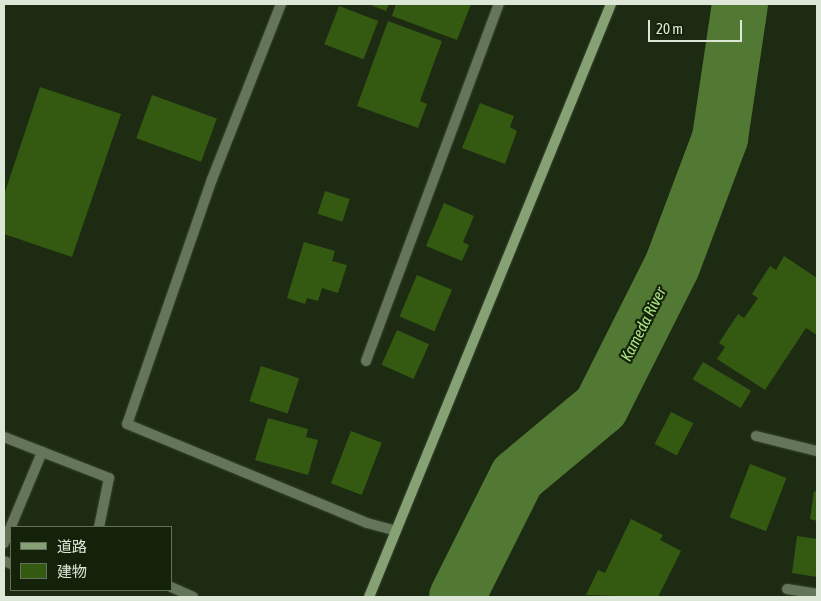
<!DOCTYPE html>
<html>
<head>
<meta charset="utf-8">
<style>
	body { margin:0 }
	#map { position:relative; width:821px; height:601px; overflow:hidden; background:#1d2b13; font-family:"Asap Condensed","Noto Sans JP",sans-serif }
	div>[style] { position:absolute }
	.river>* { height:56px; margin:-28px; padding:0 28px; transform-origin:28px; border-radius:28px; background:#517934 }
	.building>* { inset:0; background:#345a12; transform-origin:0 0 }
	.roads { filter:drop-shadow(0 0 1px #38452e) drop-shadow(0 0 1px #38452e) }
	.lane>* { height:10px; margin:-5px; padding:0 5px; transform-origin:5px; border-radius:5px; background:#647559 }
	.street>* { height:10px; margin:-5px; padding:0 5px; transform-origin:5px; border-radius:5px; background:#647559 }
	.secondary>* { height:10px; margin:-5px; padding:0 5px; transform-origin:5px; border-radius:5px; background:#86a274 }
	span { translate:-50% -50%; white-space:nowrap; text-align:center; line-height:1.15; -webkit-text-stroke:4.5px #14220a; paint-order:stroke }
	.water-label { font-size:16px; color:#ace485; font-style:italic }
	.frame { position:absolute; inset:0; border:5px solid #dde7d7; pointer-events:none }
	.legend { position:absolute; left:10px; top:526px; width:162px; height:65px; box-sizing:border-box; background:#14220a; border:1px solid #64715c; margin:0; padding:6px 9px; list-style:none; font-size:15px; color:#dde7d7 }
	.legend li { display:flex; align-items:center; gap:10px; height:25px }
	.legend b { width:25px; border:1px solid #64715c }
	.scale { position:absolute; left:648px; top:20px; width:94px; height:22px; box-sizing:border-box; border:2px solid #dde7d7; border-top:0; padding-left:6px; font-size:15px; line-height:18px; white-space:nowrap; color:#dde7d7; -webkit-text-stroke:4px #14220a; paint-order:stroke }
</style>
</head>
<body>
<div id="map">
	<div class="river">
		<i style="left:457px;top:597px;width:134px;rotate:-63.4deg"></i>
		<i style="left:517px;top:477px;width:109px;rotate:-39.8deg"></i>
		<i style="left:601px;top:407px;width:158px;rotate:-63.3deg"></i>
		<i style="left:672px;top:266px;width:137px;rotate:-69.4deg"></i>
		<i style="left:720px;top:138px;width:135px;rotate:-81.5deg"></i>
	</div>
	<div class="building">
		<i style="clip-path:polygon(368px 4px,389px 4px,386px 11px)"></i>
		<i style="clip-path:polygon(396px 4px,471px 4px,457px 40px,392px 16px)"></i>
		<i style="left:339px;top:6px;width:42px;height:41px;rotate:21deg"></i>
		<i style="clip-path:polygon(388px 21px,442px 41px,420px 101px,427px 104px,418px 128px,357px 106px)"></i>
		<i style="clip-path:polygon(40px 87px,121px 114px,72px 257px,4px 234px,4px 195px)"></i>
		<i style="left:152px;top:95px;width:69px;height:46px;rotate:20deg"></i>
		<i style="clip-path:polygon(480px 103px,514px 116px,510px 127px,517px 131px,505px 164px,462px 148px)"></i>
		<i style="left:325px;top:191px;width:26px;height:24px;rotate:18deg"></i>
		<i style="clip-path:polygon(444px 203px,474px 216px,463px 242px,469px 245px,462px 261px,426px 246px)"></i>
		<i style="clip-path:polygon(304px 242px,335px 251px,332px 261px,347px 265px,338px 293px,322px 288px,318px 301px,307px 298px,305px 304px,287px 298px)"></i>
		<i style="clip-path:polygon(784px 256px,817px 278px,817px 335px,806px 328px,765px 390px,717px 359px,725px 347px,719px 343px,738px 314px,744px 318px,758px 298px,752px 294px,770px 266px,776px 270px)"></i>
		<i style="left:417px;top:275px;width:38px;height:45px;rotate:23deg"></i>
		<i style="left:397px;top:330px;width:35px;height:38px;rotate:24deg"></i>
		<i style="left:703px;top:362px;width:56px;height:20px;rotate:31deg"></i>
		<i style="left:261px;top:366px;width:40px;height:37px;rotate:18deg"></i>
		<i style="left:671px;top:412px;width:25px;height:36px;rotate:27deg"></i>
		<i style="clip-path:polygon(268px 418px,308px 429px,306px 437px,318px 440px,308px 475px,255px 460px)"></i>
		<i style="left:351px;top:431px;width:33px;height:56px;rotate:21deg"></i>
		<i style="left:750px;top:464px;width:39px;height:57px;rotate:21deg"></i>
		<i style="clip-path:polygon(814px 491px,817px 492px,817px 521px,810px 519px)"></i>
		<i style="clip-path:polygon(631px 519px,663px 535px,660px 540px,681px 551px,658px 597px,586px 595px,598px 570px,605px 573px)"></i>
		<i style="clip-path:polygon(797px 536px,817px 539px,817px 577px,792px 573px)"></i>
	</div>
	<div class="roads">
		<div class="lane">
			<i style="left:281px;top:4px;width:188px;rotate:111.5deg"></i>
			<i style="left:212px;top:179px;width:259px;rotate:109.1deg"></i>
			<i style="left:127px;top:424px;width:260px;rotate:22.4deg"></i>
			<i style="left:367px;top:523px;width:30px;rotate:15deg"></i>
			<i style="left:4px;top:437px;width:113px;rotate:21.3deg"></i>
			<i style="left:109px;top:478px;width:50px;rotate:101.5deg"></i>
			<i style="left:4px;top:543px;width:99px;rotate:-67.3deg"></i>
			<i style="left:4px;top:561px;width:8px;rotate:23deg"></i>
			<i style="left:171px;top:587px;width:24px;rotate:24deg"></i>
		</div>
		<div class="street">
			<i style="left:366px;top:361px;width:381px;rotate:-69.6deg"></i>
			<i style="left:756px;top:436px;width:63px;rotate:13.8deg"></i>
			<i style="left:787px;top:589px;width:30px;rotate:9deg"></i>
		</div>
		<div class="secondary">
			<i style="left:369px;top:597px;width:640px;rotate:-67.8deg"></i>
		</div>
	</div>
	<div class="water-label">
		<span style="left:643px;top:324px;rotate:-63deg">Kameda River</span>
	</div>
	<div class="frame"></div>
	<ul class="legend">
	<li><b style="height:6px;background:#86a274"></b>道路</li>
	<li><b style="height:14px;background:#345a12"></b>建物</li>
	</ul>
	<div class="scale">20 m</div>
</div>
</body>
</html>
